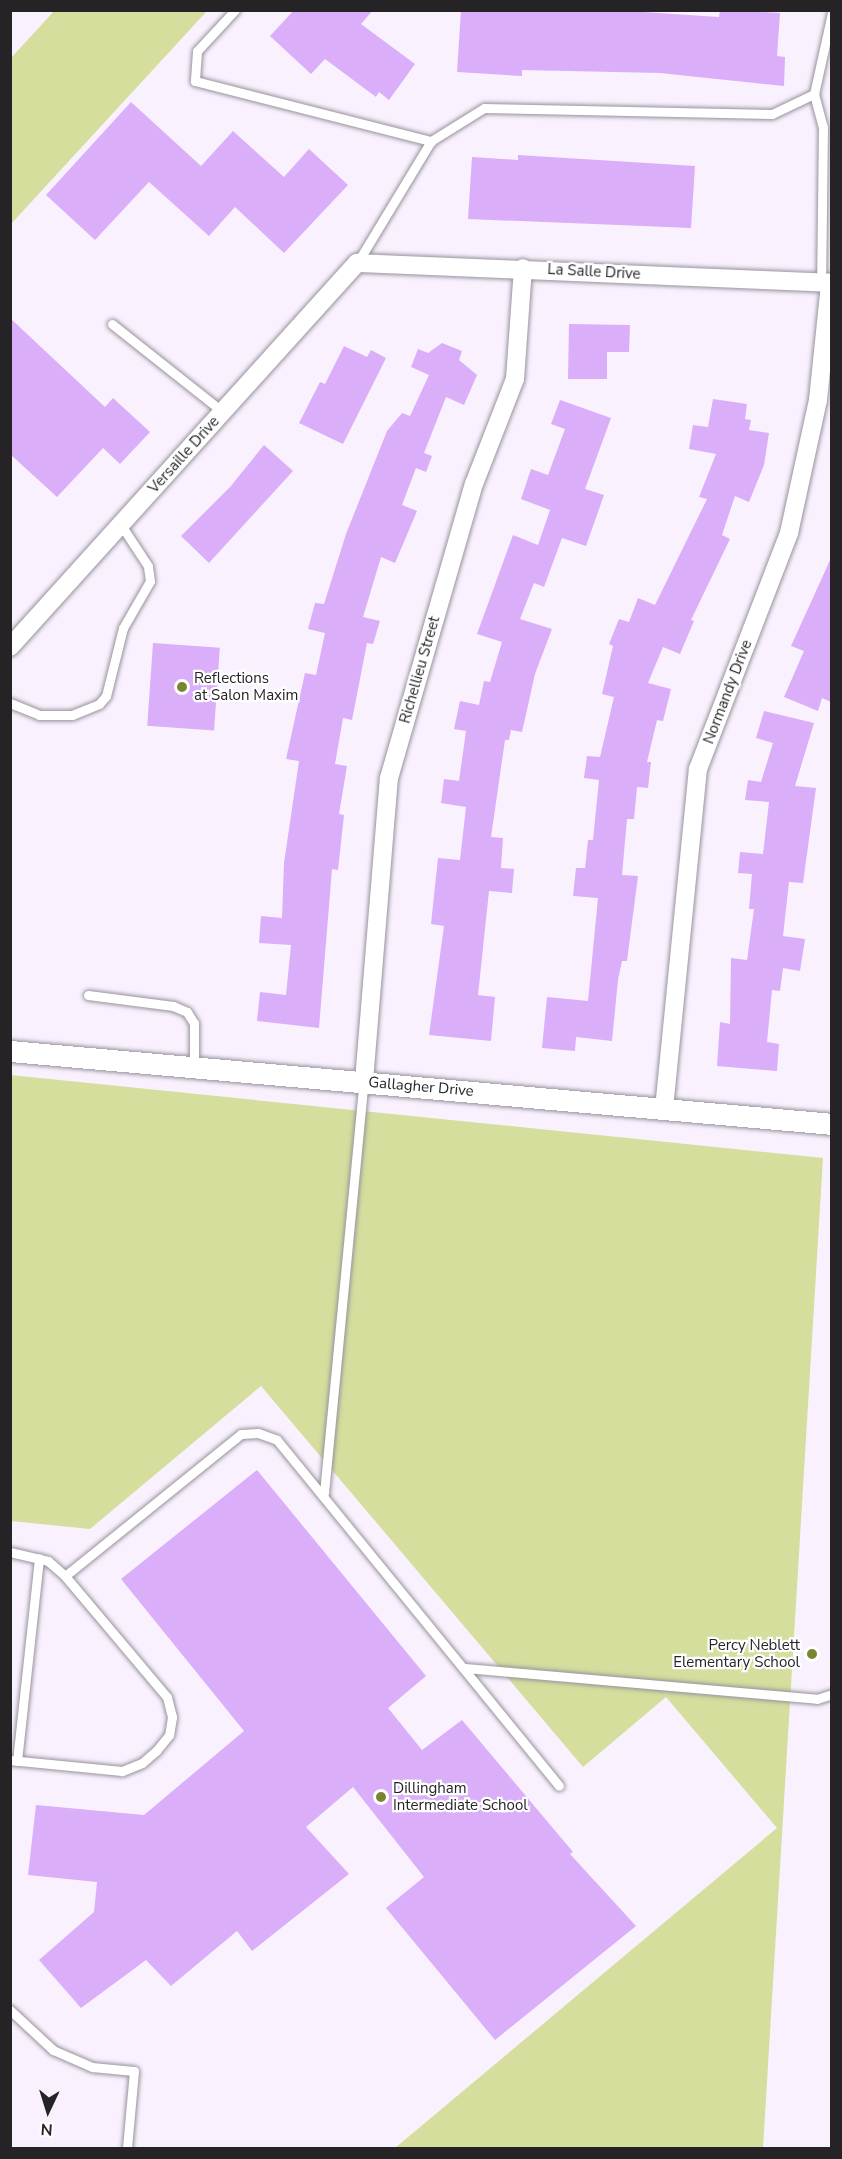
<!DOCTYPE html>
<html>
<head>
<meta charset="utf-8">
<style>
	body { margin:0 }
	#map { position:relative; width:842px; height:2159px; overflow:hidden; background:#f9f2fe; font-family:"Nunito Sans",sans-serif }
	div>[style] { position:absolute }
	.green>* { inset:0; background:#d5de9d }
	.building>* { inset:0; background:#daaef9; transform-origin:0 0 }
	.roads { filter:drop-shadow(0 0 2px #98929d) drop-shadow(0 0 2px #98929d) }
	.service>* { height:9px; margin:-4.5px; padding:0 4.5px; transform-origin:4.5px; border-radius:4.5px; background:#fff }
	.minor>* { height:18px; margin:-9px; padding:0 9px; transform-origin:9px; border-radius:9px; background:#fff }
	.tertiary>* { height:21px; margin:-10.5px; padding:0 10.5px; transform-origin:10.5px; border-radius:10.5px; background:#fff }
	.dots>* { width:16px; height:16px; translate:-50% -50%; box-sizing:border-box; border:3px solid #fff; border-radius:50% }
	span { translate:-50% -50%; white-space:nowrap; text-align:center; line-height:1.15; -webkit-text-stroke:4.5px #fff; paint-order:stroke }
	.street-label { font-size:15px; color:#262327 }
	.poi-label { font-size:15px; color:#262327 }
	.left { translate:0 -50%; text-align:left }
	.right { translate:-100% -50%; text-align:right }
	.frame { position:absolute; inset:0; border:12px solid #262327; pointer-events:none }
	.north { position:absolute; left:18px; top:2081px; width:60px; height:60px; -webkit-text-stroke:4px #fff; paint-order:stroke; rotate:184deg; font-size:16px; font-weight:700; line-height:24px; text-align:center; color:#262327 }
	.north::after { content:''; display:block; margin:auto; width:21px; height:27px; background:#262327; clip-path:polygon(50% 0,100% 100%,50% 72%,0 100%) }
</style>
</head>
<body>
<div id="map">
	<div class="green">
		<i style="clip-path:polygon(55px 10px,207px 11px,11px 224px,11px 58px)"></i>
		<i style="clip-path:polygon(10px 1075px,823px 1158px,763px 2148px,395px 2148px,777px 1828px,666px 1697px,583px 1767px,261px 1386px,90px 1529px,11px 1521px)"></i>
	</div>
	<div class="building">
		<i style="clip-path:polygon(294px 10px,373px 10px,361px 24px,415px 64px,389px 100px,379px 92px,376px 97px,325px 59px,311px 74px,270px 36px)"></i>
		<i style="clip-path:polygon(461px 10px,628px 11px,719px 17px,720px 10px,780px 13px,777px 56px,785px 57px,784px 86px,660px 73px,522px 70px,522px 76px,457px 72px)"></i>
		<i style="clip-path:polygon(131px 102px,201px 166px,233px 131px,284px 177px,309px 149px,348px 185px,284px 253px,235px 207px,209px 236px,149px 182px,95px 240px,46px 195px)"></i>
		<i style="clip-path:polygon(518px 155px,695px 166px,691px 228px,468px 219px,472px 157px,518px 160px)"></i>
		<i style="clip-path:polygon(10px 318px,105px 407px,113px 398px,150px 432px,120px 464px,103px 448px,57px 497px,10px 454px)"></i>
		<i style="clip-path:polygon(569px 324px,630px 325px,629px 352px,607px 352px,607px 379px,568px 379px)"></i>
		<i style="clip-path:polygon(442px 343px,462px 351px,459px 360px,477px 375px,464px 405px,446px 397px,424px 453px,432px 456px,426px 472px,416px 468px,402px 505px,417px 511px,395px 563px,381px 557px,363px 617px,380px 621px,373px 644px,367px 643px,352px 720px,343px 718px,335px 764px,347px 766px,339px 814px,344px 815px,338px 870px,332px 869px,319px 1028px,257px 1021px,260px 992px,286px 995px,291px 945px,259px 943px,261px 916px,282px 918px,284px 863px,299px 761px,286px 759px,305px 673px,316px 675px,325px 633px,308px 629px,315px 603px,324px 604px,346px 534px,387px 431px,402px 413px,410px 416px,429px 375px,411px 367px,418px 349px,428px 353px)"></i>
		<i style="clip-path:polygon(344px 346px,367px 357px,371px 350px,386px 358px,343px 444px,299px 423px,320px 382px,325px 384px)"></i>
		<i style="clip-path:polygon(713px 399px,747px 404px,745px 419px,751px 420px,749px 430px,769px 433px,764px 465px,749px 502px,735px 496px,722px 535px,730px 539px,691px 620px,694px 621px,680px 654px,663px 647px,648px 683px,671px 689px,663px 721px,657px 720px,647px 762px,651px 762px,648px 788px,637px 787px,634px 819px,627px 819px,622px 875px,638px 876px,627px 961px,622px 961px,618px 980px,612px 1041px,576px 1037px,575px 1051px,542px 1048px,547px 997px,588px 1001px,598px 898px,573px 896px,576px 868px,585px 868px,588px 840px,593px 840px,599px 780px,584px 778px,587px 756px,600px 757px,614px 697px,602px 694px,613px 646px,609px 644px,619px 619px,629px 622px,638px 598px,655px 605px,707px 499px,699px 497px,716px 454px,689px 449px,693px 425px,708px 427px)"></i>
		<i style="clip-path:polygon(560px 400px,611px 418px,585px 489px,604px 495px,586px 546px,562px 538px,544px 587px,534px 583px,520px 619px,552px 629px,535px 674px,522px 732px,511px 730px,509px 740px,505px 740px,491px 837px,503px 838px,501px 868px,514px 869px,512px 893px,489px 891px,478px 995px,495px 997px,491px 1041px,429px 1035px,444px 926px,431px 924px,438px 858px,460px 860px,466px 807px,441px 803px,444px 779px,459px 781px,466px 731px,454px 729px,460px 701px,479px 705px,484px 681px,490px 682px,502px 642px,477px 634px,513px 535px,538px 545px,550px 510px,521px 499px,531px 469px,548px 475px,565px 429px,551px 424px)"></i>
		<i style="clip-path:polygon(264px 445px,293px 471px,209px 563px,181px 536px,230px 487px)"></i>
		<i style="clip-path:polygon(831px 558px,831px 702px,822px 698px,818px 711px,784px 697px,804px 651px,791px 646px)"></i>
		<i style="left:153px;top:643px;width:67px;height:83px;rotate:4deg"></i>
		<i style="clip-path:polygon(764px 711px,814px 723px,795px 786px,816px 788px,803px 883px,789px 882px,783px 936px,805px 939px,800px 971px,783px 968px,780px 991px,772px 990px,767px 1042px,779px 1044px,777px 1071px,717px 1066px,720px 1022px,730px 1024px,731px 958px,747px 960px,754px 909px,749px 909px,752px 874px,738px 873px,740px 852px,763px 854px,769px 802px,745px 800px,748px 780px,761px 782px,773px 743px,756px 738px)"></i>
		<i style="clip-path:polygon(257px 1470px,426px 1676px,388px 1708px,422px 1750px,462px 1720px,573px 1852px,570px 1854px,636px 1926px,495px 2040px,386px 1908px,424px 1877px,353px 1787px,306px 1827px,349px 1874px,252px 1951px,237px 1931px,171px 1986px,146px 1960px,81px 2008px,39px 1960px,94px 1912px,97px 1882px,28px 1875px,36px 1805px,144px 1815px,244px 1731px,121px 1579px)"></i>
	</div>
	<div class="roads">
		<div class="service">
			<i style="left:235px;top:10px;width:56px;rotate:132.8deg"></i>
			<i style="left:197px;top:51px;width:30px;rotate:94deg"></i>
			<i style="left:195px;top:81px;width:244px;rotate:14.3deg"></i>
			<i style="left:431px;top:141px;width:143px;rotate:121.2deg"></i>
			<i style="left:814px;top:94px;width:34px;rotate:75deg"></i>
			<i style="left:823px;top:127px;width:155px;rotate:90.7deg"></i>
			<i style="left:431px;top:141px;width:62px;rotate:-31.9deg"></i>
			<i style="left:484px;top:108px;width:288px;rotate:1.2deg"></i>
			<i style="left:772px;top:114px;width:47px;rotate:-25.5deg"></i>
			<i style="left:814px;top:94px;width:83px;rotate:-77.5deg"></i>
			<i style="left:112px;top:324px;width:142px;rotate:38.4deg"></i>
			<i style="left:10px;top:703px;width:31px;rotate:22deg"></i>
			<i style="left:39px;top:715px;width:33px"></i>
			<i style="left:72px;top:715px;width:29px;rotate:-22deg"></i>
			<i style="left:99px;top:704px;width:11px;rotate:-49deg"></i>
			<i style="left:106px;top:696px;width:70px;rotate:-76deg"></i>
			<i style="left:123px;top:628px;width:54px;rotate:-60.1deg"></i>
			<i style="left:150px;top:581px;width:15px;rotate:-98deg"></i>
			<i style="left:148px;top:566px;width:49px;rotate:-123.4deg"></i>
			<i style="left:88px;top:995px;width:86px;rotate:7.4deg"></i>
			<i style="left:173px;top:1006px;width:15px;rotate:23deg"></i>
			<i style="left:187px;top:1012px;width:13px;rotate:58deg"></i>
			<i style="left:194px;top:1023px;width:44px;rotate:90deg"></i>
			<i style="left:324px;top:1493px;width:414px;rotate:-84.5deg"></i>
			<i style="left:10px;top:1552px;width:39px;rotate:13deg"></i>
			<i style="left:48px;top:1561px;width:23px;rotate:41deg"></i>
			<i style="left:65px;top:1576px;width:158px;rotate:49.9deg"></i>
			<i style="left:167px;top:1697px;width:21px;rotate:76deg"></i>
			<i style="left:172px;top:1717px;width:18px;rotate:99deg"></i>
			<i style="left:169px;top:1735px;width:19px;rotate:129deg"></i>
			<i style="left:157px;top:1750px;width:20px;rotate:139deg"></i>
			<i style="left:142px;top:1763px;width:22px;rotate:158deg"></i>
			<i style="left:122px;top:1771px;width:113px;rotate:-174.4deg"></i>
			<i style="left:65px;top:1576px;width:226px;rotate:-38.9deg"></i>
			<i style="left:241px;top:1434px;width:17px;rotate:-3deg"></i>
			<i style="left:258px;top:1433px;width:20px;rotate:20deg"></i>
			<i style="left:277px;top:1440px;width:446px;rotate:50.8deg"></i>
			<i style="left:465px;top:1668px;width:353px;rotate:5deg"></i>
			<i style="left:817px;top:1699px;width:16px;rotate:-18deg"></i>
			<i style="left:17px;top:1761px;width:204px;rotate:-83.8deg"></i>
			<i style="left:10px;top:2010px;width:59px;rotate:42.9deg"></i>
			<i style="left:53px;top:2050px;width:43px;rotate:23.6deg"></i>
			<i style="left:92px;top:2067px;width:42px;rotate:5.4deg"></i>
			<i style="left:134px;top:2071px;width:77px;rotate:95.2deg"></i>
		</div>
		<div class="minor">
			<i style="left:10px;top:647px;width:518px;rotate:-47.9deg"></i>
			<i style="left:357px;top:263px;width:475px;rotate:2.4deg"></i>
			<i style="left:364px;top:1081px;width:304px;rotate:-85.3deg"></i>
			<i style="left:389px;top:778px;width:306px;rotate:-73.9deg"></i>
			<i style="left:474px;top:484px;width:113px;rotate:-68.7deg"></i>
			<i style="left:515px;top:379px;width:111px;rotate:-85.9deg"></i>
			<i style="left:664px;top:1109px;width:342px;rotate:-84.3deg"></i>
			<i style="left:698px;top:769px;width:253px;rotate:-68.9deg"></i>
			<i style="left:789px;top:533px;width:136px;rotate:-77.7deg"></i>
			<i style="left:818px;top:400px;width:118px;rotate:-84.1deg"></i>
		</div>
		<div class="tertiary">
			<i style="left:10px;top:1051px;width:825px;rotate:5.07deg"></i>
		</div>
	</div>
	<div class="dots">
		<i style="left:182px;top:687px;background:#7b8430"></i>
		<i style="left:812px;top:1654px;background:#7b8430"></i>
		<i style="left:381px;top:1797px;background:#7b8430"></i>
	</div>
	<div class="street-label">
		<span style="left:594px;top:272px;rotate:3deg">La Salle Drive</span>
		<span style="left:184px;top:455px;rotate:-48deg">Versaille Drive</span>
		<span style="left:420px;top:670px;rotate:-74deg">Richellieu Street</span>
		<span style="left:728px;top:692px;rotate:-69deg">Normandy Drive</span>
		<span style="left:421px;top:1087px;rotate:5deg">Gallagher Drive</span>
	</div>
	<div class="poi-label">
		<span class="left" style="left:194px;top:687px">Reflections<br>at Salon Maxim</span>
		<span class="right" style="left:800px;top:1654px">Percy Neblett<br>Elementary School</span>
		<span class="left" style="left:393px;top:1797px">Dillingham<br>Intermediate School</span>
	</div>
	<div class="frame"></div>
	<div class="north">N</div>
</div>
</body>
</html>
